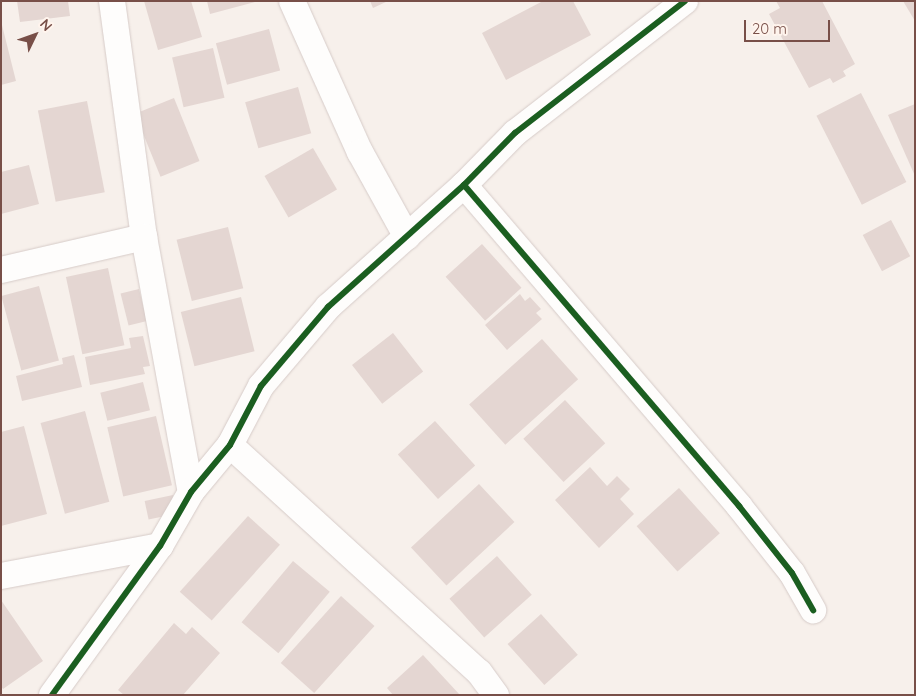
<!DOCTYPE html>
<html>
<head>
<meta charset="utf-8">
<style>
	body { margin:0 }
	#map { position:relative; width:916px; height:696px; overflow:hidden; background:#f7f0eb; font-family:Quicksand,sans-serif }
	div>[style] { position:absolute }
	.building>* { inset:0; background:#e4d6d2; transform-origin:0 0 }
	.roads { filter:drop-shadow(0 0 1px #d6cbc8) drop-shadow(0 0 1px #d6cbc8) }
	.minor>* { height:26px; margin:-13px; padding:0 13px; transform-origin:13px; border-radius:13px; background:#fefdfc }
	.cycleway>* { height:6px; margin:-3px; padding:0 3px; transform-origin:3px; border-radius:3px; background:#1b5e20 }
	span { translate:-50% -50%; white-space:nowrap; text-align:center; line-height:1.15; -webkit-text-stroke:5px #fff4ed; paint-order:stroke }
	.frame { position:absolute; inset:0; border:2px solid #784f48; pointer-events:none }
	.north { position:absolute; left:10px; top:10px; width:50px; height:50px; -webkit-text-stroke:4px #fff4ed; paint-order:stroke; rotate:48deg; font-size:14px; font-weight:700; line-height:20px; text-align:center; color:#784f48 }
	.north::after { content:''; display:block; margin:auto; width:18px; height:22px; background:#784f48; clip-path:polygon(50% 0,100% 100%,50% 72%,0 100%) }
	.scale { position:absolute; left:744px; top:20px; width:86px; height:22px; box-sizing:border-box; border:2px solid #784f48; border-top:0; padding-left:6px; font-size:15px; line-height:18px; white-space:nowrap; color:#784f48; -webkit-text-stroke:4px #fff4ed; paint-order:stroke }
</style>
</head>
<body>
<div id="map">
	<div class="building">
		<i style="clip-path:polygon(17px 1px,68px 1px,70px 16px,20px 22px)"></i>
		<i style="clip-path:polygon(144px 1px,191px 1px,202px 37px,158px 50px)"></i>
		<i style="clip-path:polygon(207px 1px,255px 1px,255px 2px,210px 14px)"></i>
		<i style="clip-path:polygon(370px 1px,388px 1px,373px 8px)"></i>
		<i style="clip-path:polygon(543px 1px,573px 1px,591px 35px,506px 80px,482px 33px)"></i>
		<i style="clip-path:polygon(776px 1px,822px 1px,855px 64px,843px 71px,846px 76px,833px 83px,830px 78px,809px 88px,769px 14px,780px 8px)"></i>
		<i style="clip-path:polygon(903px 1px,915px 1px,915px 21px)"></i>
		<i style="clip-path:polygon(1px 21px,16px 81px,1px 85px)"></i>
		<i style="left:269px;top:29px;width:43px;height:55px;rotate:75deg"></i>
		<i style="left:213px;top:48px;width:51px;height:42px;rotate:77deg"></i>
		<i style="left:298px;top:87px;width:48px;height:55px;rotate:74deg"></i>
		<i style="left:861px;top:93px;width:100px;height:50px;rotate:63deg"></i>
		<i style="left:174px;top:98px;width:68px;height:42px;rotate:68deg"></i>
		<i style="left:87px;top:101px;width:93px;height:50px;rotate:79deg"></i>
		<i style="clip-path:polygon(915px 104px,915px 176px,888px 115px)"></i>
		<i style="left:313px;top:148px;width:48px;height:56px;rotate:60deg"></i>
		<i style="clip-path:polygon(29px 165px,39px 204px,1px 214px,1px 172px)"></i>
		<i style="left:891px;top:220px;width:41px;height:32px;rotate:62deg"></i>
		<i style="left:228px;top:227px;width:63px;height:53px;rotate:76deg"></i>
		<i style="left:482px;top:244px;width:59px;height:49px;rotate:48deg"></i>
		<i style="left:108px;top:268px;width:79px;height:43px;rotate:78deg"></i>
		<i style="left:39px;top:286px;width:77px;height:39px;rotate:75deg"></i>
		<i style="left:139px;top:289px;width:33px;height:19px;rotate:76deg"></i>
		<i style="clip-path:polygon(520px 294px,525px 301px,530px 297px,541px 309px,536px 313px,542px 319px,507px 350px,485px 325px)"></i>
		<i style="left:241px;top:297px;width:56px;height:62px;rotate:76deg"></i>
		<i style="left:393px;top:333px;width:49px;height:52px;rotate:52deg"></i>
		<i style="clip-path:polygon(143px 336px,150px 366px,143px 367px,145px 374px,90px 385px,85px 357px,131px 348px,129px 338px)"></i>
		<i style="left:542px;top:339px;width:54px;height:98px;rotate:48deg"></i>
		<i style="clip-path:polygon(74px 355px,82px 387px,22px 401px,16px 376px,63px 364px,62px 358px)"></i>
		<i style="left:143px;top:382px;width:29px;height:44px;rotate:76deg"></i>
		<i style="left:565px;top:400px;width:59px;height:57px;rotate:47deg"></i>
		<i style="left:85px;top:411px;width:94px;height:46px;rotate:75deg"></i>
		<i style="left:156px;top:416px;width:71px;height:50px;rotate:77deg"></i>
		<i style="left:435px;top:421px;width:60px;height:50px;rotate:48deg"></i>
		<i style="clip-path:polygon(24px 426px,47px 514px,1px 526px,1px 432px)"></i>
		<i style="clip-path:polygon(590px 467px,607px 486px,617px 476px,630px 489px,620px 499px,634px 514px,599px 548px,555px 500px)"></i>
		<i style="left:479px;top:484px;width:52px;height:93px;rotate:47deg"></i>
		<i style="left:679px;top:488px;width:61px;height:57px;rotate:48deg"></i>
		<i style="left:173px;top:495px;width:19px;height:29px;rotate:78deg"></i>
		<i style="left:248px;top:516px;width:43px;height:102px;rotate:42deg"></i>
		<i style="left:497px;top:556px;width:52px;height:64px;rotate:48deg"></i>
		<i style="left:293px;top:561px;width:48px;height:80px;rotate:40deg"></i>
		<i style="left:341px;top:596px;width:45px;height:90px;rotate:42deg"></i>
		<i style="clip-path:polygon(1px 600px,43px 661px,3px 689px,1px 686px)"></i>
		<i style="left:541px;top:614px;width:55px;height:45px;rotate:48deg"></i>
		<i style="clip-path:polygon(174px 623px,186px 634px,192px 627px,220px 653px,183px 695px,124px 695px,118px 690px)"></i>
		<i style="clip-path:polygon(423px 655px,460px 695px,393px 695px,387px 688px)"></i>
	</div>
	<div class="roads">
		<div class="minor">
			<i style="left:112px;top:1px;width:238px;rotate:82.3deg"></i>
			<i style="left:144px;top:237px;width:259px;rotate:79.6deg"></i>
			<i style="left:292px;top:1px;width:166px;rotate:65.8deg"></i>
			<i style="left:360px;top:152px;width:97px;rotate:61.1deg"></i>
			<i style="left:464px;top:185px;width:423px;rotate:49.4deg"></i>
			<i style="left:739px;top:506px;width:85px;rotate:51.7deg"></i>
			<i style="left:792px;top:573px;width:43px;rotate:60.4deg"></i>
			<i style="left:1px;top:270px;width:147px;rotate:-13deg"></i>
			<i style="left:230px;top:445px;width:337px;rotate:42.4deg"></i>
			<i style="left:479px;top:672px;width:29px;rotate:54deg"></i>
			<i style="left:1px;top:576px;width:162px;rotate:-10.7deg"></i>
			<i style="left:52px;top:695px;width:184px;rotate:-54.1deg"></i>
			<i style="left:160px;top:546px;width:62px;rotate:-60.1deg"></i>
			<i style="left:191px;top:492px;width:61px;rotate:-50.3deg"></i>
			<i style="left:230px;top:445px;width:67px;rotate:-62.3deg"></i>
			<i style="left:261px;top:386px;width:104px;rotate:-49.7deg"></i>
			<i style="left:328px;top:307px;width:183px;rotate:-41.9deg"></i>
			<i style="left:464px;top:185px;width:73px;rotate:-45.6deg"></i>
			<i style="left:515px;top:133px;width:215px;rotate:-37.8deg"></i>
		</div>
	</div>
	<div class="cycleway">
		<i style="left:464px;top:185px;width:423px;rotate:49.4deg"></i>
		<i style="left:739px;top:506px;width:85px;rotate:51.7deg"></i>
		<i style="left:792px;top:573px;width:43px;rotate:60.4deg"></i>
		<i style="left:52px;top:695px;width:184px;rotate:-54.1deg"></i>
		<i style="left:160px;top:546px;width:62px;rotate:-60.1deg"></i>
		<i style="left:191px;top:492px;width:61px;rotate:-50.3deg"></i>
		<i style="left:230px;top:445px;width:67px;rotate:-62.3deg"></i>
		<i style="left:261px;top:386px;width:104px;rotate:-49.7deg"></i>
		<i style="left:328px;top:307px;width:183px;rotate:-41.9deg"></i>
		<i style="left:464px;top:185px;width:73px;rotate:-45.6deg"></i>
		<i style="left:515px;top:133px;width:215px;rotate:-37.8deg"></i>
	</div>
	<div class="frame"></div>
	<div class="north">N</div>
	<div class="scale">20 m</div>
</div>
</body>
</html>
